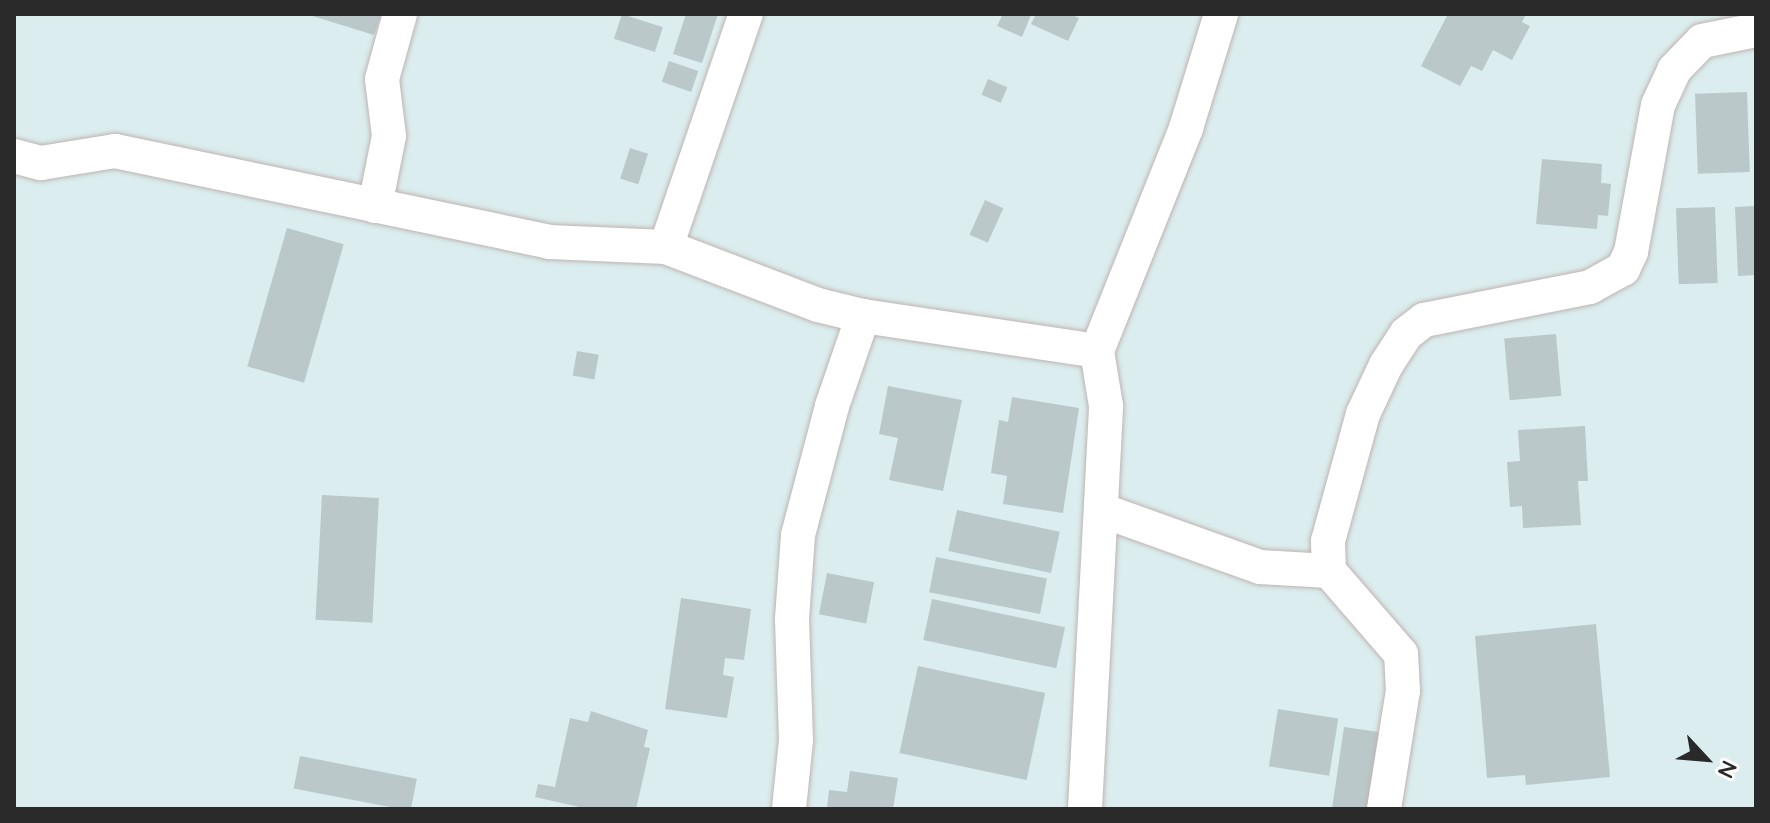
<!DOCTYPE html>
<html>
<head>
<meta charset="utf-8">
<style>
	body { margin:0 }
	#map { position:relative; width:1770px; height:823px; overflow:hidden; background:#dbedee; font-family:Quicksand,sans-serif }
	div>[style] { position:absolute }
	.building>* { inset:0; background:#bbc8c9; transform-origin:0 0 }
	.roads { filter:drop-shadow(0 0 2px #bfb4b0) drop-shadow(0 0 2px #bfb4b0) }
	.minor>* { height:34px; margin:-17px; padding:0 17px; transform-origin:17px; border-radius:17px; background:#fff }
	span { translate:-50% -50%; white-space:nowrap; text-align:center; line-height:1.15; -webkit-text-stroke:7px #fff; paint-order:stroke }
	.frame { position:absolute; inset:0; border:16px solid #2a2a2a; pointer-events:none }
	.north { position:absolute; left:1666px; top:719px; width:80px; height:80px; -webkit-text-stroke:6px #fff; paint-order:stroke; rotate:116deg; font-size:22px; font-weight:700; line-height:32px; text-align:center; color:#2a2a2a }
	.north::after { content:''; display:block; margin:auto; width:28px; height:36px; background:#2a2a2a; clip-path:polygon(50% 0,100% 100%,50% 72%,0 100%) }
</style>
</head>
<body>
<div id="map">
	<div class="building">
		<i style="clip-path:polygon(306px 14px,381px 14px,374px 35px)"></i>
		<i style="left:622px;top:14px;width:43px;height:26px;rotate:18deg"></i>
		<i style="clip-path:polygon(686px 14px,718px 14px,702px 63px,673px 54px)"></i>
		<i style="clip-path:polygon(1003px 14px,1031px 15px,1022px 37px,997px 26px)"></i>
		<i style="clip-path:polygon(1036px 14px,1070px 14px,1079px 18px,1068px 41px,1031px 24px)"></i>
		<i style="clip-path:polygon(1448px 14px,1526px 14px,1522px 22px,1530px 26px,1512px 60px,1493px 50px,1482px 71px,1471px 66px,1460px 86px,1421px 66px)"></i>
		<i style="left:669px;top:61px;width:31px;height:22px;rotate:19deg"></i>
		<i style="left:988px;top:79px;width:21px;height:17px;rotate:23deg"></i>
		<i style="left:1747px;top:92px;width:80px;height:52px;rotate:88deg"></i>
		<i style="left:630px;top:148px;width:19px;height:32px;rotate:18deg"></i>
		<i style="clip-path:polygon(1542px 159px,1602px 164px,1601px 183px,1611px 184px,1608px 216px,1598px 215px,1597px 229px,1536px 224px)"></i>
		<i style="left:985px;top:200px;width:20px;height:38px;rotate:24deg"></i>
		<i style="clip-path:polygon(1756px 206px,1756px 275px,1738px 276px,1735px 207px)"></i>
		<i style="left:1715px;top:207px;width:76px;height:39px;rotate:88deg"></i>
		<i style="left:287px;top:228px;width:59px;height:144px;rotate:16deg"></i>
		<i style="left:1556px;top:334px;width:62px;height:52px;rotate:85deg"></i>
		<i style="left:577px;top:351px;width:22px;height:25px;rotate:10deg"></i>
		<i style="clip-path:polygon(888px 386px,962px 400px,943px 491px,889px 480px,898px 438px,879px 434px)"></i>
		<i style="clip-path:polygon(1012px 397px,1079px 408px,1063px 513px,1003px 504px,1007px 476px,991px 473px,999px 420px,1008px 422px)"></i>
		<i style="clip-path:polygon(1585px 426px,1588px 481px,1578px 481px,1581px 525px,1523px 528px,1522px 506px,1510px 507px,1507px 462px,1520px 461px,1518px 430px)"></i>
		<i style="left:322px;top:495px;width:57px;height:125px;rotate:3deg"></i>
		<i style="left:957px;top:510px;width:105px;height:42px;rotate:12deg"></i>
		<i style="left:936px;top:557px;width:113px;height:36px;rotate:11deg"></i>
		<i style="left:827px;top:573px;width:48px;height:42px;rotate:11deg"></i>
		<i style="clip-path:polygon(681px 598px,751px 609px,744px 660px,725px 658px,723px 675px,734px 677px,727px 718px,665px 709px)"></i>
		<i style="left:932px;top:599px;width:136px;height:42px;rotate:12deg"></i>
		<i style="clip-path:polygon(1596px 624px,1610px 777px,1526px 785px,1525px 775px,1487px 778px,1475px 636px)"></i>
		<i style="left:918px;top:666px;width:130px;height:89px;rotate:12deg"></i>
		<i style="left:1278px;top:709px;width:61px;height:58px;rotate:9deg"></i>
		<i style="clip-path:polygon(591px 711px,648px 730px,644px 747px,650px 748px,636px 809px,588px 809px,535px 797px,538px 784px,555px 787px,570px 718px,588px 722px)"></i>
		<i style="clip-path:polygon(1344px 727px,1379px 732px,1380px 809px,1332px 809px)"></i>
		<i style="left:300px;top:756px;width:119px;height:33px;rotate:11deg"></i>
		<i style="clip-path:polygon(850px 771px,898px 778px,893px 809px,827px 809px,829px 790px,847px 792px)"></i>
	</div>
	<div class="roads">
		<div class="minor">
			<i style="left:14px;top:156px;width:28px;rotate:15deg"></i>
			<i style="left:41px;top:163px;width:75px;rotate:-9.2deg"></i>
			<i style="left:115px;top:151px;width:443px;rotate:11.8deg"></i>
			<i style="left:549px;top:242px;width:117px;rotate:2.4deg"></i>
			<i style="left:666px;top:247px;width:163px;rotate:20.9deg"></i>
			<i style="left:818px;top:305px;width:46px;rotate:13.7deg"></i>
			<i style="left:863px;top:316px;width:237px;rotate:8.5deg"></i>
			<i style="left:375px;top:206px;width:71px;rotate:-78.7deg"></i>
			<i style="left:389px;top:136px;width:57px;rotate:-97deg"></i>
			<i style="left:382px;top:79px;width:67px;rotate:-74.5deg"></i>
			<i style="left:666px;top:247px;width:246px;rotate:-71.1deg"></i>
			<i style="left:1101px;top:510px;width:169px;rotate:19.7deg"></i>
			<i style="left:1260px;top:567px;width:69px;rotate:3.3deg"></i>
			<i style="left:789px;top:809px;width:69px;rotate:-84.2deg"></i>
			<i style="left:796px;top:740px;width:121px;rotate:-91.9deg"></i>
			<i style="left:792px;top:619px;width:84px;rotate:-85.9deg"></i>
			<i style="left:798px;top:535px;width:133px;rotate:-75.2deg"></i>
			<i style="left:832px;top:406px;width:95px;rotate:-71deg"></i>
			<i style="left:1085px;top:809px;width:404px;rotate:-87deg"></i>
			<i style="left:1106px;top:406px;width:56px;rotate:-99.3deg"></i>
			<i style="left:1097px;top:351px;width:240px;rotate:-68.2deg"></i>
			<i style="left:1186px;top:128px;width:119px;rotate:-72.9deg"></i>
			<i style="left:1384px;top:809px;width:120px;rotate:-80.9deg"></i>
			<i style="left:1403px;top:691px;width:37px;rotate:-93deg"></i>
			<i style="left:1401px;top:654px;width:110px;rotate:-130.9deg"></i>
			<i style="left:1329px;top:571px;width:30px;rotate:-92deg"></i>
			<i style="left:1328px;top:541px;width:132px;rotate:-74.6deg"></i>
			<i style="left:1363px;top:414px;width:54px;rotate:-64.9deg"></i>
			<i style="left:1386px;top:365px;width:37px;rotate:-57deg"></i>
			<i style="left:1406px;top:334px;width:23px;rotate:-38deg"></i>
			<i style="left:1424px;top:320px;width:169px;rotate:-11.2deg"></i>
			<i style="left:1590px;top:287px;width:38px;rotate:-29deg"></i>
			<i style="left:1623px;top:269px;width:19px;rotate:-65deg"></i>
			<i style="left:1631px;top:252px;width:149px;rotate:-79.6deg"></i>
			<i style="left:1658px;top:105px;width:38px;rotate:-65deg"></i>
			<i style="left:1674px;top:70px;width:40px;rotate:-46deg"></i>
			<i style="left:1702px;top:41px;width:55px;rotate:-11.5deg"></i>
		</div>
	</div>
	<div class="frame"></div>
	<div class="north">N</div>
</div>
</body>
</html>
